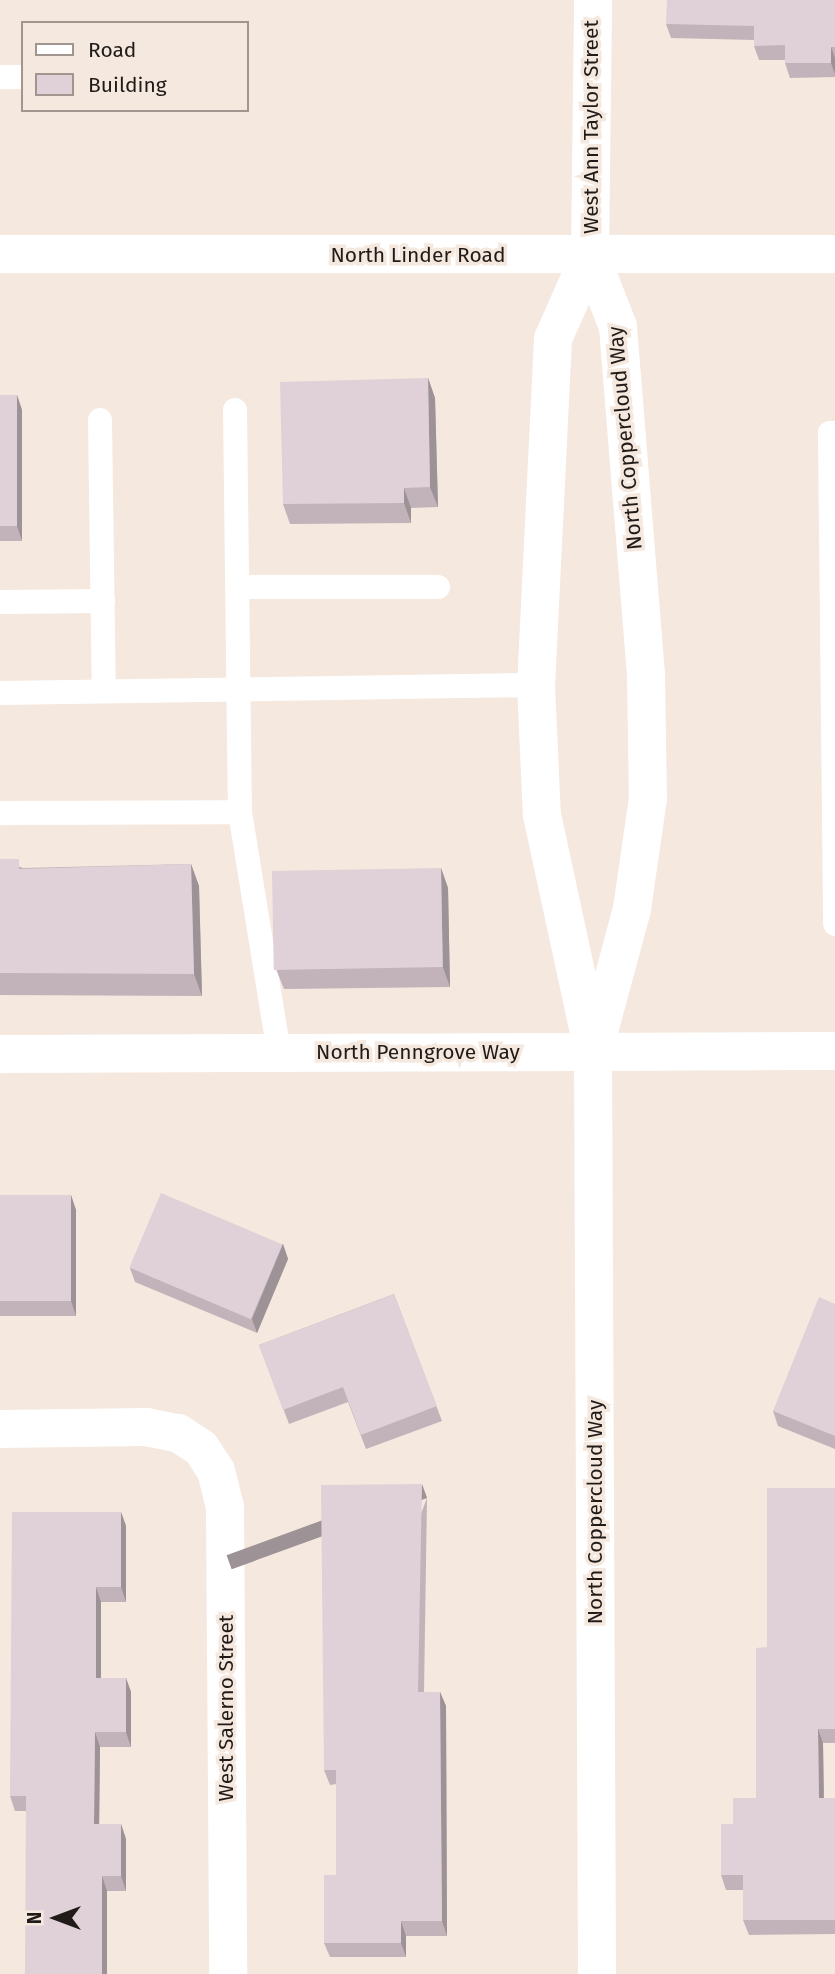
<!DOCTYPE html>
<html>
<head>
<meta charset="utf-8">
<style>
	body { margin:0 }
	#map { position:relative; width:835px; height:1974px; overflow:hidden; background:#f5e8de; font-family:"Fira Sans",sans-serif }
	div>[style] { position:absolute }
	.service>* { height:24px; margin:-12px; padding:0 12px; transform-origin:12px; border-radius:12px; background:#fff }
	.minor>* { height:38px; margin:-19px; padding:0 19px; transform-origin:19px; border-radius:19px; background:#fff }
	.tertiary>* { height:38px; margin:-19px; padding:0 19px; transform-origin:19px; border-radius:19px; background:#fff }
	.secondary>* { height:38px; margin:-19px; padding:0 19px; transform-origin:19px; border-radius:19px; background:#fff }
	.wall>* { inset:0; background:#c1b3b9 }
	.shaded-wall>* { inset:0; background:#9d9296; transform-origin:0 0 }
	.building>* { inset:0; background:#e0d0d7; transform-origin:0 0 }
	span { translate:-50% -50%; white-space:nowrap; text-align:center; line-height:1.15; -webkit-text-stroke:7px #f5e8de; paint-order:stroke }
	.street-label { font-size:21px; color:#201b18 }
	.legend { position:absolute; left:21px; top:21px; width:228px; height:91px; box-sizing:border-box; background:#f5e8de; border:2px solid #a0968f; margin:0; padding:9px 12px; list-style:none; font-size:21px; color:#201b18 }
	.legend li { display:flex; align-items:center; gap:14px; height:35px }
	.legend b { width:35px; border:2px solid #a0968f }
	.north { position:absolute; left:21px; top:1883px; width:70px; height:70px; -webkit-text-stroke:5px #f5e8de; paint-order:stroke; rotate:270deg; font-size:19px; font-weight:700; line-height:28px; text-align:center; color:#201b18 }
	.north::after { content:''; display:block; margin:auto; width:24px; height:32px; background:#201b18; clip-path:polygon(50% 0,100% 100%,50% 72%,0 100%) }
</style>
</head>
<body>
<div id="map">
	<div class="service">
		<i style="left:0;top:77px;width:23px"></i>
		<i style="left:235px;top:410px;width:402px;rotate:89.3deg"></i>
		<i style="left:240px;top:812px;width:244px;rotate:80.8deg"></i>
		<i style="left:100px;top:420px;width:271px;rotate:89.2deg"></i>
		<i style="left:835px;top:433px;width:5px;rotate:180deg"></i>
		<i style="left:830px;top:433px;width:491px;rotate:89.4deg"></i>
		<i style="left:238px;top:587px;width:200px"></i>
		<i style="left:0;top:602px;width:103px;rotate:-0.6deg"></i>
		<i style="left:0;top:693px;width:536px;rotate:-0.86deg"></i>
		<i style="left:0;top:813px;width:240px;rotate:-0.2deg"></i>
	</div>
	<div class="minor">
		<i style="left:590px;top:255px;width:255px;rotate:-89.3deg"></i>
		<i style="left:0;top:1054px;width:835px;rotate:-0.21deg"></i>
		<i style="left:0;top:1429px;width:146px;rotate:-0.8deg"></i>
		<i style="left:146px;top:1427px;width:33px;rotate:11deg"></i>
		<i style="left:178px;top:1433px;width:27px;rotate:33deg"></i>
		<i style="left:201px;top:1448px;width:27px;rotate:57deg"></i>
		<i style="left:216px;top:1471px;width:37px;rotate:76deg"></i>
		<i style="left:225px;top:1507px;width:467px;rotate:89.6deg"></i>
	</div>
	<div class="tertiary">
		<i style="left:590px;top:255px;width:92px;rotate:113.8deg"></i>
		<i style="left:553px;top:339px;width:346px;rotate:92.8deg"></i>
		<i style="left:536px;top:685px;width:130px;rotate:87.4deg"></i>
		<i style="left:542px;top:815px;width:241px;rotate:77.8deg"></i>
		<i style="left:593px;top:1051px;width:923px;rotate:89.75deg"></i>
		<i style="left:590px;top:255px;width:77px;rotate:68.7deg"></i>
		<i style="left:618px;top:327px;width:349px;rotate:85.4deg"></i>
		<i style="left:646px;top:675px;width:123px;rotate:89.1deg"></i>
		<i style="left:648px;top:798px;width:112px;rotate:98.2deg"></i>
		<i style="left:632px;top:909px;width:142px;rotate:105.1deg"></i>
	</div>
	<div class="secondary">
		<i style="left:0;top:254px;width:835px"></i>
	</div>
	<div class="wall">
		<i style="clip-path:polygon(835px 0,835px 77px,790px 78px,785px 63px,785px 60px,759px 60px,754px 46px,754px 40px,671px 38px,666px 24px)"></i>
		<i style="clip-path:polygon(428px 378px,435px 398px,438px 507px,411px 508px,411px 523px,290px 524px,283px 504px)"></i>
		<i style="clip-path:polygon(0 395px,17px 395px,22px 410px,22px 541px,0 541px)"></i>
		<i style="clip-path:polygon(0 859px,23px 868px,191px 864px,199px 886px,202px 996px,0 995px)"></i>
		<i style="clip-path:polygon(441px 868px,448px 888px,450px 987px,284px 989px,276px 969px)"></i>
		<i style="clip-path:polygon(0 1195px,71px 1195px,76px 1210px,76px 1316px,0 1316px)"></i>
		<i style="clip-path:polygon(283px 1244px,288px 1259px,257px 1333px,135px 1282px,130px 1268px)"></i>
		<i style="clip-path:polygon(394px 1294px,442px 1421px,366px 1449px,348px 1402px,289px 1424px,259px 1345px)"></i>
		<i style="clip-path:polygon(835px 1304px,835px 1449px,778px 1426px,773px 1411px)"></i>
		<i style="clip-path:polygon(835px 1488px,835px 1743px,823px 1743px,824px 1798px,835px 1798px,835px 1934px,749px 1935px,743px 1920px,743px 1890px,726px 1890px,721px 1875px,733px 1824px,756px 1798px,767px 1647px)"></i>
		<i style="clip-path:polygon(427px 1498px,424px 1692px,440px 1692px,446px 1706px,447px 1936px,406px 1936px,406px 1957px,330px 1957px,324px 1943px,336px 1875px,336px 1784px,330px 1785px,324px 1770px)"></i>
		<i style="clip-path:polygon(121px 1512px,126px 1526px,126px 1602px,101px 1602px,101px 1678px,126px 1678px,131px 1692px,131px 1747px,100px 1747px,99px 1824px,121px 1824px,126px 1839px,126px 1891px,107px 1891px,107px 1974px,26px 1811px,15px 1811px,10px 1796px)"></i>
	</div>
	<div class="shaded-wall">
		<i style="clip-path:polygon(831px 47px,835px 58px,835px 74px,831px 63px)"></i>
		<i style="clip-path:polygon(428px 378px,435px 398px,438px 507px,430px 487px)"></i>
		<i style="clip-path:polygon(17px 395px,22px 410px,22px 541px,17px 526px)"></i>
		<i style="clip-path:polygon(404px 488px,411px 508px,411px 523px,404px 503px)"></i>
		<i style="clip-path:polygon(191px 864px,199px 886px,202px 996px,194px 974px)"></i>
		<i style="clip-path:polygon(441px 868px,448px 888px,450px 987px,443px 967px)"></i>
		<i style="clip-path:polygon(71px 1195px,76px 1210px,76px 1316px,71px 1301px)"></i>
		<i style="clip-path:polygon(283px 1244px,288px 1259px,257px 1333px,252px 1319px)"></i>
		<i style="left:422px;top:1484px;width:15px;height:208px;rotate:70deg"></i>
		<i style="clip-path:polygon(121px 1512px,126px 1526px,126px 1602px,121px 1587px)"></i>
		<i style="clip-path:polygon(96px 1587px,101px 1602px,101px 1692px,96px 1678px)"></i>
		<i style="clip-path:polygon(126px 1678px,131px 1692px,131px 1747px,126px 1732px)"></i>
		<i style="clip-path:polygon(440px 1692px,446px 1706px,447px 1936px,442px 1921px)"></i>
		<i style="clip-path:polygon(818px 1729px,823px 1743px,824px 1813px,819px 1798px)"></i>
		<i style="clip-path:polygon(95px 1732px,100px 1747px,99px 1839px,94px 1824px)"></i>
		<i style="clip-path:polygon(121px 1824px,126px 1839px,126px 1891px,121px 1876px)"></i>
		<i style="clip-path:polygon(102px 1876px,107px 1891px,107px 1974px,102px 1974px)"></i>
		<i style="clip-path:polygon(401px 1921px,406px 1936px,406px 1957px,401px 1943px)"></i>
	</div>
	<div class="building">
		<i style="clip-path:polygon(667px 0,835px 0,835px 47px,831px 47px,831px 63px,785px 63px,785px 45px,754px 46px,754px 26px,666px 24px)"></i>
		<i style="clip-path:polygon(428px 378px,430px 487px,404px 488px,404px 503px,283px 504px,280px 382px)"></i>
		<i style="left:0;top:395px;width:17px;height:131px"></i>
		<i style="clip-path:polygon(0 859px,19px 859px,19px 869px,191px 864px,194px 974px,0 973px)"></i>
		<i style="left:441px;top:868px;width:99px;height:169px;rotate:89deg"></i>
		<i style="left:161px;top:1193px;width:132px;height:81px;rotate:23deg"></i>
		<i style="left:0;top:1195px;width:71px;height:106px"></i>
		<i style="clip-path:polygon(394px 1294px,437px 1406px,361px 1435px,343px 1387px,283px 1410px,259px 1345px)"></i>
		<i style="clip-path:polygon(819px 1297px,835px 1304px,835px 1436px,773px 1411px)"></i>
		<i style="clip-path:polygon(422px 1484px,418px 1692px,440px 1692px,442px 1921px,401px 1921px,401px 1943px,324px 1943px,324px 1875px,336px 1875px,336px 1770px,324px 1770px,321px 1485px)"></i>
		<i style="clip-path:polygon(767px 1488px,835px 1488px,835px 1729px,818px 1729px,819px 1798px,835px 1798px,835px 1920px,743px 1920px,743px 1875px,721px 1875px,721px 1824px,733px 1824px,733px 1798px,756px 1798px,756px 1648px,767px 1647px)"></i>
		<i style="clip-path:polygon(12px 1512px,121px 1512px,121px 1587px,96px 1587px,96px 1678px,126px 1678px,126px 1732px,95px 1732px,94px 1824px,121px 1824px,121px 1876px,102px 1876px,102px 1974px,25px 1974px,26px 1796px,10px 1796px)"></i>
	</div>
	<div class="street-label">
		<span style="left:591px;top:127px;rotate:-90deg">West Ann Taylor Street</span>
		<span style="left:418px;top:255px">North Linder Road</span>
		<span style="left:625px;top:438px;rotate:-95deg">North Coppercloud Way</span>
		<span style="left:418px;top:1052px">North Penngrove Way</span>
		<span style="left:595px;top:1512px;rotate:-90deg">North Coppercloud Way</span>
		<span style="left:226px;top:1708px;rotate:-90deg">West Salerno Street</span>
	</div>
	<ul class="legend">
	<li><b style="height:9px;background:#fff"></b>Road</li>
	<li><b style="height:19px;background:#e0d0d7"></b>Building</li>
	</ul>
	<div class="north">N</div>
</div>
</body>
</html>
